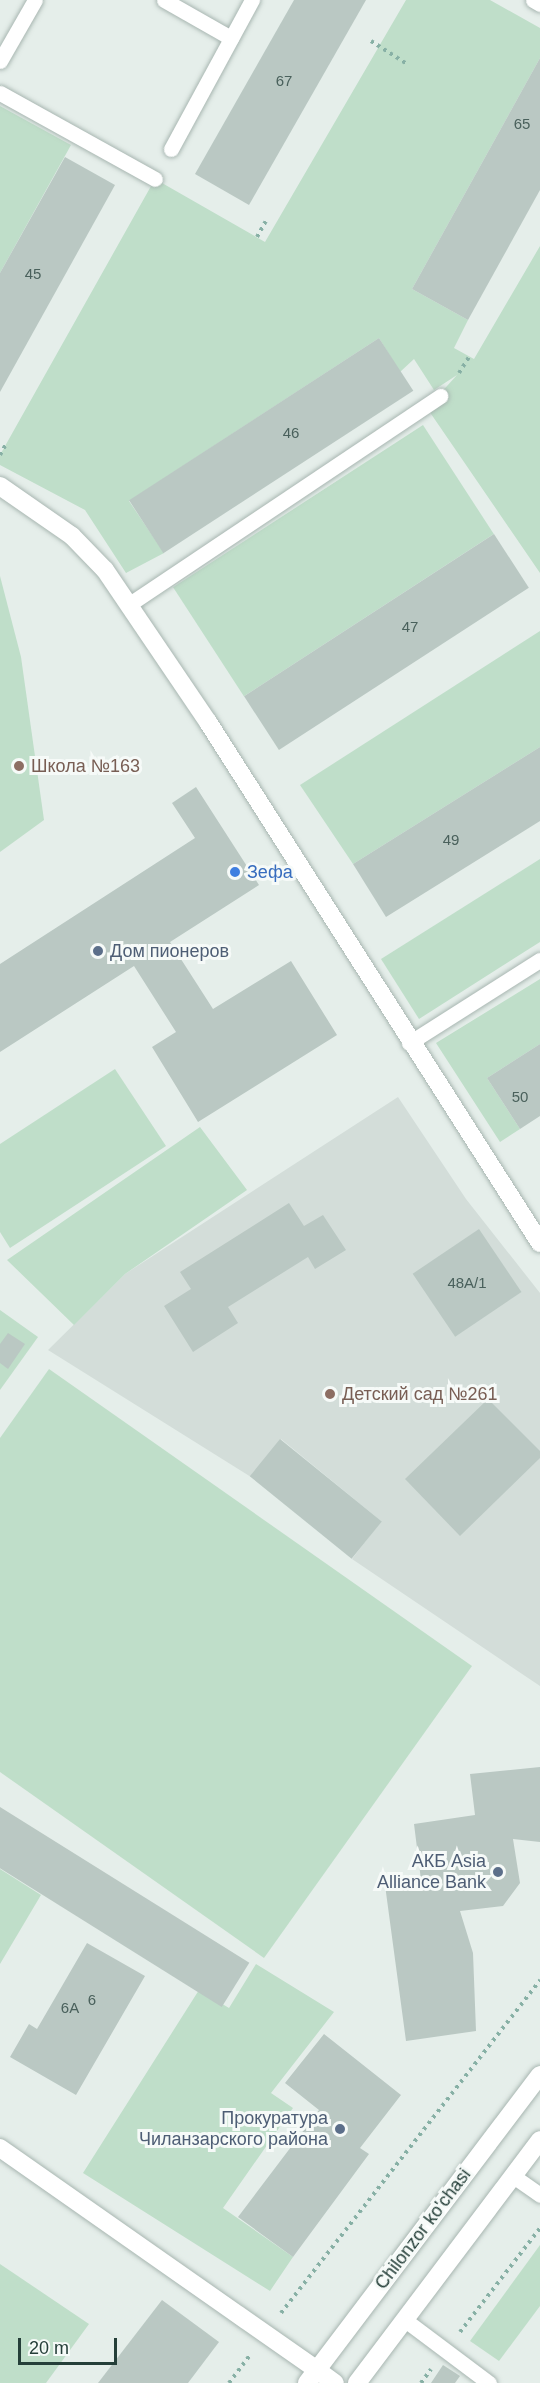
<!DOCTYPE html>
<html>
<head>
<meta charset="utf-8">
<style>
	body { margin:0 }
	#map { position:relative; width:540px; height:2383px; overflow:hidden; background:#e5eeea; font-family:Helvetica,sans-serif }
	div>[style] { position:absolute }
	.built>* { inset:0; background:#d3ddd9 }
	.green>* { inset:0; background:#bfdec9; transform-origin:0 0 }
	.building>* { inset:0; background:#bac8c3; transform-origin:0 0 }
	.path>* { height:4px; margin-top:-2px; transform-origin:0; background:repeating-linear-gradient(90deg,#87b0a5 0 3px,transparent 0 7.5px) }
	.roads { filter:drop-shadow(0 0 2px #a8b6b1) drop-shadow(0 0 2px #a8b6b1) }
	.service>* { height:15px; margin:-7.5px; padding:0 7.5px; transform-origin:7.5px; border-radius:7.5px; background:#fff }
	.minor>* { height:18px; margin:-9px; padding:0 9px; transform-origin:9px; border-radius:9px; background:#fff }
	.secondary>* { height:18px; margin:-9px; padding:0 9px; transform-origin:9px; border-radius:9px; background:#fff }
	.dots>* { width:16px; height:16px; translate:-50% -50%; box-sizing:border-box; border:3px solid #f6faf8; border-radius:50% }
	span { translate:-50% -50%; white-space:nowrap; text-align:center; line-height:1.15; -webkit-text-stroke:6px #f6faf8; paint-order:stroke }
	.number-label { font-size:15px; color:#4a615c }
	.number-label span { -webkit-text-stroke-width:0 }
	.education-label { font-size:18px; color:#785e54 }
	.left { translate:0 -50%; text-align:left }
	.shop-label { font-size:18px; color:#366cbe }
	.service-label { font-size:18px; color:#4e5e75 }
	.right { translate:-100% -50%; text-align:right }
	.street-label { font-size:18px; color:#253f39 }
	.scale { position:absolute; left:18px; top:2338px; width:99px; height:27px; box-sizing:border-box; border:3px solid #253f39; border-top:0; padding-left:8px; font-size:18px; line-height:21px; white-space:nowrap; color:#253f39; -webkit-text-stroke:4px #f6faf8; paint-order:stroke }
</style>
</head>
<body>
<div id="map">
	<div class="built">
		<i style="clip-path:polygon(398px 1097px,466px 1199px,540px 1293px,540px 1686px,352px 1559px,381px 1521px,281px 1439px,251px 1477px,48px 1350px,125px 1274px)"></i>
	</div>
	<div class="green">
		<i style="clip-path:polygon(406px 0,490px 0,540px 28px,540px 58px,412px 289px,468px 320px,454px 348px,474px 359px,540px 246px,540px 573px,427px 408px,457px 375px,434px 390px,414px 359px,400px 372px,379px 338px,129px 501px,164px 553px,126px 573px,85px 510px,0 465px,0 455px,155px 179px,265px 242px)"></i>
		<i style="clip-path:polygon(0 106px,71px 145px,0 273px)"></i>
		<i style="left:423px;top:425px;width:130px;height:298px;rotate:57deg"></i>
		<i style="clip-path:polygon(0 576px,21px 657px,44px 820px,0 852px)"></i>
		<i style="clip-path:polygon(540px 631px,540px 747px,353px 864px,300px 785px)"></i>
		<i style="clip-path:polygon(540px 859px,540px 942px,419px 1019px,381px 959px)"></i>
		<i style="clip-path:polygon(540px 979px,540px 1044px,487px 1078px,520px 1129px,500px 1142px,436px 1043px)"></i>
		<i style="clip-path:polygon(115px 1069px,166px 1146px,10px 1248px,0 1232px,0 1144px)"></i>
		<i style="clip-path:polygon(200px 1127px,247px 1190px,125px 1274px,74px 1325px,7px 1260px)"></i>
		<i style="clip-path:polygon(0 1310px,38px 1337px,0 1390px)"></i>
		<i style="clip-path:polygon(49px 1369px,472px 1666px,264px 1958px,0 1772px,0 1438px)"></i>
		<i style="clip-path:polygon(0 1869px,41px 1895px,0 1964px)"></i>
		<i style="clip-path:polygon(256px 1964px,334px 2012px,271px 2093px,293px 2108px,223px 2208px,293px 2257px,270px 2291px,83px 2173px,199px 1990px,229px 2008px)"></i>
		<i style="clip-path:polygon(540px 2245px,540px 2306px,499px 2361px,470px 2341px)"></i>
		<i style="clip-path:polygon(0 2264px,89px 2324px,46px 2383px,0 2383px)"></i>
	</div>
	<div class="building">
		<i style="clip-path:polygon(294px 0,366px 0,249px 205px,195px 174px)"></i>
		<i style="clip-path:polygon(540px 58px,540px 190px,468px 320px,412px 289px)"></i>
		<i style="clip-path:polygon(65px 157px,115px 185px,0 392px,0 273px)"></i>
		<i style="left:379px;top:338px;width:63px;height:298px;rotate:57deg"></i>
		<i style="left:494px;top:534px;width:64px;height:298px;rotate:57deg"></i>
		<i style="clip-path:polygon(540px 747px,540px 821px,386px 917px,353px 864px)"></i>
		<i style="clip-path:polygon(196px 787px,259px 885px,170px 942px,213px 1009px,291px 961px,337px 1035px,198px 1122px,152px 1047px,176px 1032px,134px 966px,0 1052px,0 964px,195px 838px,172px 803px)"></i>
		<i style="clip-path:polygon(540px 1044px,540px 1116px,520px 1129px,487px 1078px)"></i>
		<i style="clip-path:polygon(289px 1203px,304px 1226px,323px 1215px,346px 1250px,315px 1269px,308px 1257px,228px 1307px,238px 1323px,193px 1352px,164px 1306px,191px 1289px,180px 1272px)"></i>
		<i style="left:479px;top:1229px;width:76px;height:80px;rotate:56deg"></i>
		<i style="clip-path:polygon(8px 1333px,25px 1344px,8px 1369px,0 1363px,0 1344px)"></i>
		<i style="clip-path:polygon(488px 1399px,540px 1451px,540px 1458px,460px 1536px,405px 1479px)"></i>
		<i style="left:280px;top:1439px;width:131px;height:48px;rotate:39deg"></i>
		<i style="clip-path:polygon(540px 1767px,540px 1842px,513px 1839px,520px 1883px,503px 1906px,460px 1911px,473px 1953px,476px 2031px,406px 2041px,385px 1885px,421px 1880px,414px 1824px,475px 1815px,470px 1774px)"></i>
		<i style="left:0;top:1807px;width:294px;height:52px;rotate:32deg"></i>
		<i style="clip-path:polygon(87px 1943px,145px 1976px,76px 2095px,10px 2057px,29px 2024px,37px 2029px)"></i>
		<i style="clip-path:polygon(324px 2034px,401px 2095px,360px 2148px,369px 2154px,293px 2257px,238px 2217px,319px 2110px,285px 2083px)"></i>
		<i style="clip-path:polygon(162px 2300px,219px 2342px,188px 2383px,98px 2383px)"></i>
		<i style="clip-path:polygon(443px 2365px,460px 2376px,455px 2383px,431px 2383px)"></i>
	</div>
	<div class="path">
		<i style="left:371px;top:41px;width:43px;rotate:32.6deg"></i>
		<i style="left:257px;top:237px;width:18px;rotate:-61deg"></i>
		<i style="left:459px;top:373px;width:19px;rotate:-58deg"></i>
		<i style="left:0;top:455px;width:13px;rotate:-61deg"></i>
		<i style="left:281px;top:2313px;width:422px;rotate:-52.1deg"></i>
		<i style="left:460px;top:2332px;width:131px;rotate:-52.4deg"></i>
		<i style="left:229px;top:2383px;width:35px;rotate:-53deg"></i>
		<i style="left:421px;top:2383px;width:17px;rotate:-54deg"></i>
	</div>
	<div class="roads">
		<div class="service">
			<i style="left:164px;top:0;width:77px;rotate:29.6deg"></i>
			<i style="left:533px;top:0;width:8px;rotate:30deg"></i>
			<i style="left:0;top:61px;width:70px;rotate:-60.2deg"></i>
			<i style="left:0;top:93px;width:177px;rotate:29deg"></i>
			<i style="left:171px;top:149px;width:170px;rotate:-61.5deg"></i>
			<i style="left:128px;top:605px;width:376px;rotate:-33.8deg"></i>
			<i style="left:409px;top:1043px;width:155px;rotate:-32.4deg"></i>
			<i style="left:513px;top:2176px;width:33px;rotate:35deg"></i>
			<i style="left:405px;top:2320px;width:105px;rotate:36.9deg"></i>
		</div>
		<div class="minor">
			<i style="left:0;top:486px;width:88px;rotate:34.8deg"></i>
			<i style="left:72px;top:536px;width:47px;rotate:45.9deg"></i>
			<i style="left:105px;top:570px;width:184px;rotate:55.9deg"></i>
			<i style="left:208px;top:722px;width:618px;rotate:57.49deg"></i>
			<i style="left:0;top:2148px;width:387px;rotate:35deg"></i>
		</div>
		<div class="secondary">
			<i style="left:317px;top:2370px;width:22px;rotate:36deg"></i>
			<i style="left:307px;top:2383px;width:386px;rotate:-52.9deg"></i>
			<i style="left:357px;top:2383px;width:304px;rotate:-53deg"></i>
		</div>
	</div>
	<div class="dots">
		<i style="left:19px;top:766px;background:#8d6e63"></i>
		<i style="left:235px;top:872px;background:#3f7fe0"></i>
		<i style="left:98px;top:951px;background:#5c6f8a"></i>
		<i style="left:330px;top:1394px;background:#8d6e63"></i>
		<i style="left:498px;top:1872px;background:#5c6f8a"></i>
		<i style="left:340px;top:2129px;background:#5c6f8a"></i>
	</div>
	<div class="number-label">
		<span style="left:284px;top:81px">67</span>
		<span style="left:522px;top:124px">65</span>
		<span style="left:33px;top:274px">45</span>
		<span style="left:291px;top:433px">46</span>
		<span style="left:410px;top:627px">47</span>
		<span style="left:451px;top:840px">49</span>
		<span style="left:520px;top:1097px">50</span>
		<span style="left:467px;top:1283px">48A/1</span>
		<span style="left:92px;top:2000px">6</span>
		<span style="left:70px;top:2008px">6А</span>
	</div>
	<div class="education-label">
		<span class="left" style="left:31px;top:766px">Школа №163</span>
		<span class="left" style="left:342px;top:1394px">Детский сад №261</span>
	</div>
	<div class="shop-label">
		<span class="left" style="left:247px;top:872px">Зефа</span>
	</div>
	<div class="service-label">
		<span class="left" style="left:110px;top:951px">Дом пионеров</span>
		<span class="right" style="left:486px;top:1872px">АКБ Asia<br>Alliance Bank</span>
		<span class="right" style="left:328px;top:2129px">Прокуратура<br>Чиланзарского района</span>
	</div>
	<div class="street-label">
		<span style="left:423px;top:2229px;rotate:-53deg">Chilonzor ko'chasi</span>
	</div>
	<div class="scale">20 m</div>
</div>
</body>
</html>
